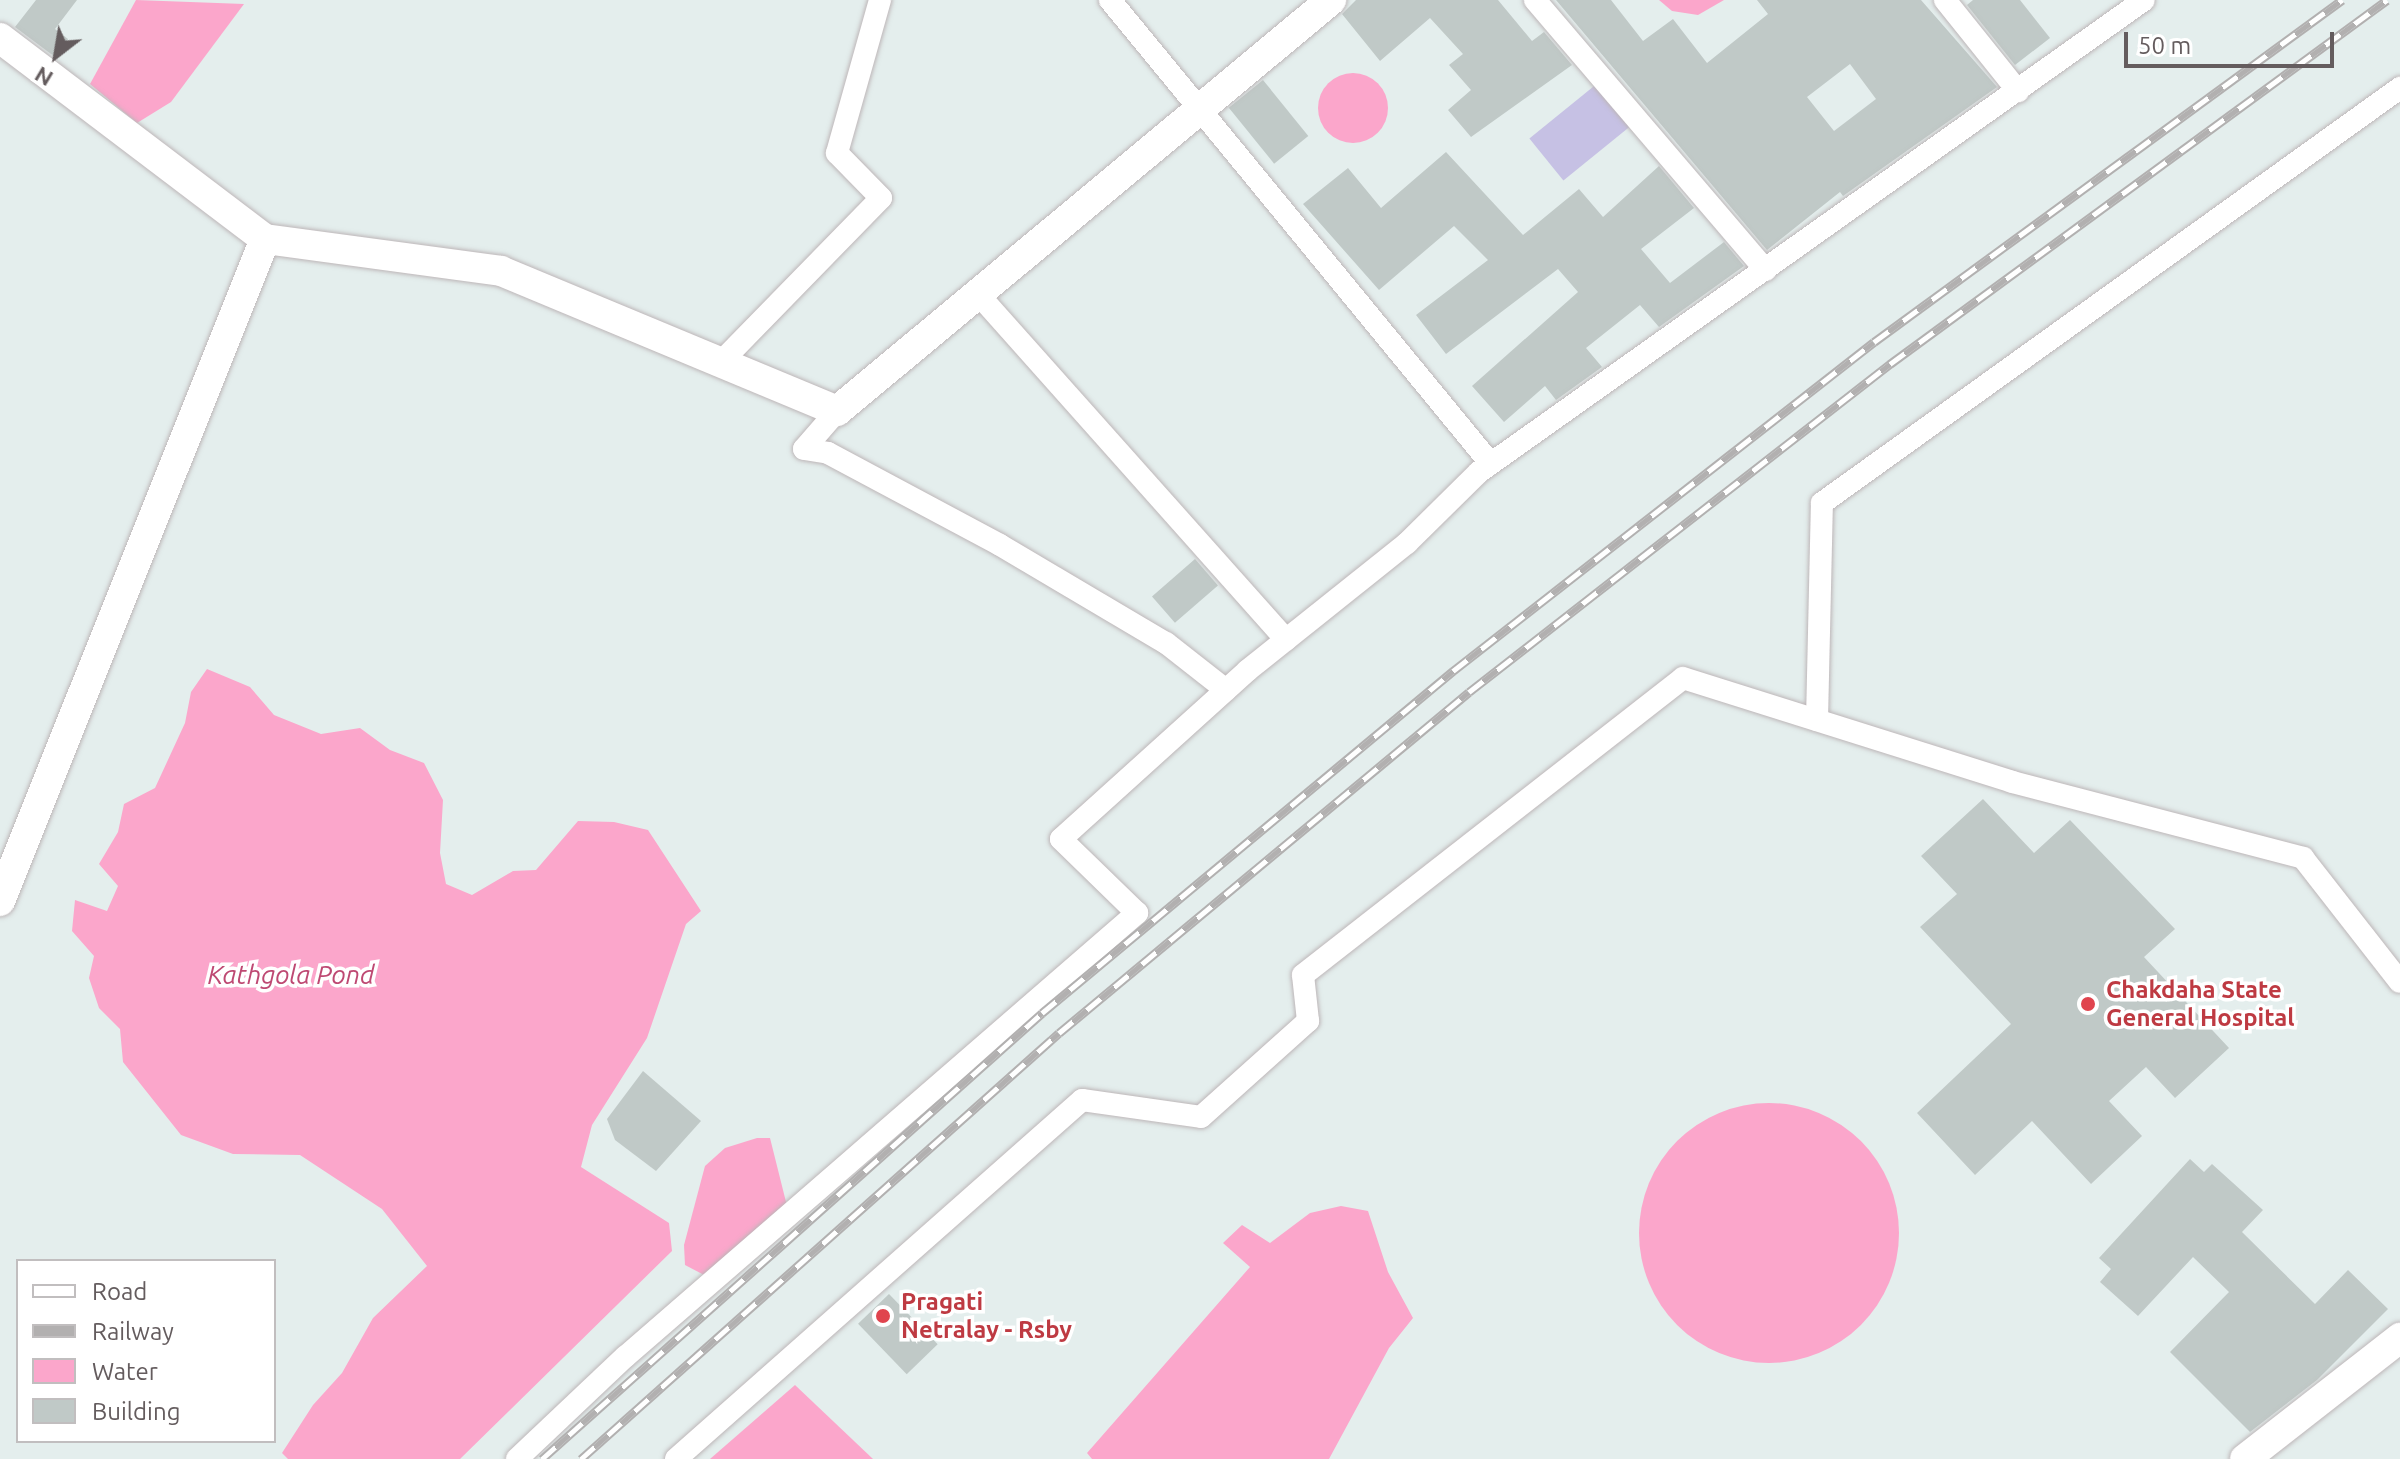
<!DOCTYPE html>
<html>
<head>
<meta charset="utf-8">
<style>
	body { margin:0 }
	#map { position:relative; width:2400px; height:1459px; overflow:hidden; background:#e4eeed; font-family:Ubuntu,sans-serif }
	div>[style] { position:absolute }
	.green>* { inset:0; background:#c6c1e4; transform-origin:0 0 }
	.water>* { inset:0; background:#fba6cb }
	.round { border-radius:50% }
	.building>* { inset:0; background:#c0c9c7; transform-origin:0 0 }
	.roads { filter:drop-shadow(0 0 2px #bdb6b8) drop-shadow(0 0 2px #bdb6b8) }
	.minor>* { height:22px; margin:-11px; padding:0 11px; transform-origin:11px; border-radius:11px; background:#fff }
	.secondary>* { height:30px; margin:-15px; padding:0 15px; transform-origin:15px; border-radius:15px; background:#fff }
	.rail>* { height:9px; margin-top:-4.5px; transform-origin:0; background:repeating-linear-gradient(90deg,#fff 0 18px,#b2b0b0 0 36px); box-sizing:border-box; border-block:2px solid #b2b0b0 }
	.dots>* { width:22px; height:22px; translate:-50% -50%; box-sizing:border-box; border:4px solid #fff; border-radius:50% }
	span { translate:-50% -50%; white-space:nowrap; text-align:center; line-height:1.15; -webkit-text-stroke:7px #fff; paint-order:stroke }
	.health-label { font-size:24px; color:#be3a42; font-weight:700 }
	.left { translate:0 -50%; text-align:left }
	.water-label { font-size:26px; color:#be4973; font-style:italic }
	.legend { position:absolute; left:16px; top:1259px; width:260px; height:184px; box-sizing:border-box; background:#fff; border:2px solid #c1bebf; margin:0; padding:10px 14px; list-style:none; font-size:24px; color:#645c5e }
	.legend li { display:flex; align-items:center; gap:16px; height:40px }
	.legend b { width:40px; border:2px solid #c1bebf }
	.north { position:absolute; left:16px; top:16px; width:80px; height:80px; -webkit-text-stroke:6px #fff; paint-order:stroke; rotate:211deg; font-size:22px; font-weight:700; line-height:32px; text-align:center; color:#645c5e }
	.north::after { content:''; display:block; margin:auto; width:28px; height:36px; background:#645c5e; clip-path:polygon(50% 0,100% 100%,50% 72%,0 100%) }
	.scale { position:absolute; left:2124px; top:32px; width:210px; height:36px; box-sizing:border-box; border:4px solid #645c5e; border-top:0; padding-left:10px; font-size:24px; line-height:28px; white-space:nowrap; color:#645c5e; -webkit-text-stroke:6px #fff; paint-order:stroke }
</style>
</head>
<body>
<div id="map">
	<div class="green">
		<i style="left:1604px;top:78px;width:54px;height:96px;rotate:51deg"></i>
	</div>
	<div class="water">
		<i style="clip-path:polygon(136px 0,244px 4px,171px 102px,137px 123px,90px 84px)"></i>
		<i style="clip-path:polygon(1659px 0,1724px 0,1698px 15px,1672px 11px)"></i>
		<i class="round" style="left:1318px;top:73px;width:70px;height:70px"></i>
		<i style="clip-path:polygon(207px 669px,250px 687px,274px 715px,321px 734px,360px 728px,390px 750px,424px 763px,443px 800px,440px 853px,446px 884px,472px 895px,513px 871px,536px 870px,578px 821px,614px 822px,648px 830px,701px 911px,686px 924px,647px 1038px,592px 1125px,581px 1167px,669px 1223px,672px 1251px,460px 1459px,288px 1459px,282px 1453px,313px 1405px,342px 1373px,373px 1318px,427px 1266px,382px 1209px,300px 1155px,233px 1154px,181px 1135px,123px 1062px,120px 1029px,99px 1008px,89px 978px,94px 956px,72px 931px,75px 900px,107px 911px,118px 886px,99px 864px,118px 832px,124px 804px,155px 788px,185px 723px,191px 692px)"></i>
		<i class="round" style="left:1639px;top:1103px;width:260px;height:260px"></i>
		<i style="clip-path:polygon(757px 1138px,770px 1138px,787px 1206px,706px 1276px,685px 1265px,684px 1245px,705px 1166px,725px 1148px)"></i>
		<i style="clip-path:polygon(1341px 1206px,1368px 1211px,1388px 1272px,1413px 1318px,1389px 1348px,1329px 1459px,1092px 1459px,1087px 1453px,1250px 1267px,1223px 1243px,1242px 1225px,1270px 1243px,1310px 1213px)"></i>
		<i style="clip-path:polygon(795px 1385px,873px 1459px,710px 1459px)"></i>
	</div>
	<div class="building">
		<i style="clip-path:polygon(36px 0,77px 0,55px 29px,68px 39px,55px 57px,15px 27px)"></i>
		<i style="clip-path:polygon(1356px 0,1498px 0,1532px 41px,1544px 32px,1572px 65px,1471px 137px,1448px 110px,1471px 90px,1449px 65px,1463px 54px,1430px 18px,1380px 61px,1342px 14px)"></i>
		<i style="clip-path:polygon(evenodd,1556px 0,1611px 0,1643px 41px,1673px 19px,1707px 63px,1768px 14px,1757px 0,1921px 0,1997px 87px,1843px 196px,1840px 192px,1767px 250px,1556px 0,1850px 64px,1876px 99px,1834px 131px,1807px 97px,1850px 64px)"></i>
		<i style="clip-path:polygon(1973px 0,2020px 0,2050px 38px,2015px 65px,1967px 5px)"></i>
		<i style="left:1263px;top:80px;width:72px;height:44px;rotate:51deg"></i>
		<i style="clip-path:polygon(1446px 152px,1523px 235px,1579px 189px,1603px 217px,1659px 166px,1694px 208px,1641px 249px,1670px 283px,1724px 242px,1744px 266px,1659px 327px,1640px 305px,1586px 348px,1602px 367px,1556px 400px,1545px 386px,1504px 422px,1472px 386px,1578px 292px,1558px 269px,1446px 354px,1416px 315px,1488px 260px,1454px 226px,1379px 290px,1303px 204px,1348px 168px,1381px 208px)"></i>
		<i style="left:1195px;top:559px;width:35px;height:57px;rotate:49deg"></i>
		<i style="clip-path:polygon(1983px 799px,2034px 853px,2070px 820px,2175px 929px,2144px 957px,2229px 1048px,2175px 1098px,2146px 1067px,2109px 1101px,2142px 1136px,2091px 1184px,2032px 1121px,1975px 1175px,1917px 1113px,2011px 1024px,1920px 927px,1957px 894px,1921px 856px)"></i>
		<i style="clip-path:polygon(643px 1071px,701px 1121px,656px 1171px,615px 1140px,607px 1119px)"></i>
		<i style="clip-path:polygon(2190px 1159px,2204px 1172px,2212px 1164px,2263px 1210px,2242px 1232px,2315px 1304px,2348px 1270px,2388px 1309px,2317px 1380px,2250px 1432px,2170px 1352px,2229px 1292px,2193px 1257px,2138px 1316px,2100px 1282px,2111px 1269px,2099px 1258px)"></i>
		<i style="left:889px;top:1294px;width:70px;height:43px;rotate:46deg"></i>
	</div>
	<div class="roads">
		<div class="minor">
			<i style="left:1110px;top:0;width:600px;rotate:50.61deg"></i>
			<i style="left:1535px;top:0;width:355px;rotate:49.5deg"></i>
			<i style="left:1945px;top:0;width:117px;rotate:51.3deg"></i>
			<i style="left:978px;top:294px;width:463px;rotate:48.3deg"></i>
			<i style="left:721px;top:362px;width:229px;rotate:-45.7deg"></i>
			<i style="left:881px;top:198px;width:63px;rotate:-134.4deg"></i>
			<i style="left:837px;top:153px;width:159px;rotate:-74.3deg"></i>
			<i style="left:837px;top:411px;width:50px;rotate:131deg"></i>
			<i style="left:804px;top:449px;width:24px;rotate:9deg"></i>
			<i style="left:828px;top:453px;width:195px;rotate:28.1deg"></i>
			<i style="left:1000px;top:545px;width:193px;rotate:30.6deg"></i>
			<i style="left:1166px;top:643px;width:76px;rotate:38.1deg"></i>
			<i style="left:1817px;top:720px;width:217px;rotate:-88.7deg"></i>
			<i style="left:1822px;top:503px;width:712px;rotate:-35.68deg"></i>
			<i style="left:517px;top:1459px;width:149px;rotate:-43.4deg"></i>
			<i style="left:625px;top:1357px;width:678px;rotate:-40.93deg"></i>
			<i style="left:1137px;top:913px;width:106px;rotate:-135.8deg"></i>
			<i style="left:1061px;top:839px;width:252px;rotate:-42.1deg"></i>
			<i style="left:1248px;top:670px;width:203px;rotate:-38.6deg"></i>
			<i style="left:1407px;top:543px;width:101px;rotate:-44.6deg"></i>
			<i style="left:1479px;top:472px;width:815px;rotate:-35.37deg"></i>
			<i style="left:676px;top:1459px;width:542px;rotate:-41.48deg"></i>
			<i style="left:1082px;top:1100px;width:120px;rotate:8.1deg"></i>
			<i style="left:1201px;top:1117px;width:144px;rotate:-41.9deg"></i>
			<i style="left:1308px;top:1021px;width:46px;rotate:-96.2deg"></i>
			<i style="left:1303px;top:975px;width:482px;rotate:-38deg"></i>
			<i style="left:1683px;top:678px;width:345px;rotate:17.5deg"></i>
			<i style="left:2012px;top:782px;width:301px;rotate:14.6deg"></i>
			<i style="left:2303px;top:858px;width:157px;rotate:52deg"></i>
		</div>
		<div class="secondary">
			<i style="left:0;top:38px;width:333px;rotate:37.2deg"></i>
			<i style="left:265px;top:239px;width:238px;rotate:7.7deg"></i>
			<i style="left:501px;top:271px;width:364px;rotate:22.6deg"></i>
			<i style="left:837px;top:411px;width:643px;rotate:-39.76deg"></i>
			<i style="left:0;top:901px;width:713px;rotate:-68.18deg"></i>
			<i style="left:2245px;top:1459px;width:197px;rotate:-38deg"></i>
		</div>
	</div>
	<div class="rail">
		<i style="left:542px;top:1459px;width:670px;rotate:-41.73deg"></i>
		<i style="left:1042px;top:1013px;width:535px;rotate:-39.76deg"></i>
		<i style="left:1453px;top:671px;width:534px;rotate:-38.01deg"></i>
		<i style="left:1874px;top:342px;width:580px;rotate:-36.16deg"></i>
		<i style="left:581px;top:1459px;width:640px;rotate:-41.71deg"></i>
		<i style="left:1059px;top:1033px;width:533px;rotate:-39.75deg"></i>
		<i style="left:1469px;top:692px;width:534px;rotate:-37.92deg"></i>
		<i style="left:1890px;top:364px;width:616px;rotate:-36.22deg"></i>
	</div>
	<div class="dots">
		<i style="left:2088px;top:1004px;background:#e0444e"></i>
		<i style="left:883px;top:1316px;background:#e0444e"></i>
	</div>
	<div class="health-label">
		<span class="left" style="left:2106px;top:1004px">Chakdaha State<br>General Hospital</span>
		<span class="left" style="left:901px;top:1316px">Pragati<br>Netralay - Rsby</span>
	</div>
	<div class="water-label">
		<span style="left:291px;top:975px">Kathgola Pond</span>
	</div>
	<ul class="legend">
	<li><b style="height:10px;background:#fff"></b>Road</li>
	<li><b style="height:10px;background:#b2b0b0"></b>Railway</li>
	<li><b style="height:22px;background:#fba6cb"></b>Water</li>
	<li><b style="height:22px;background:#c0c9c7"></b>Building</li>
	</ul>
	<div class="north">N</div>
	<div class="scale">50 m</div>
</div>
</body>
</html>
